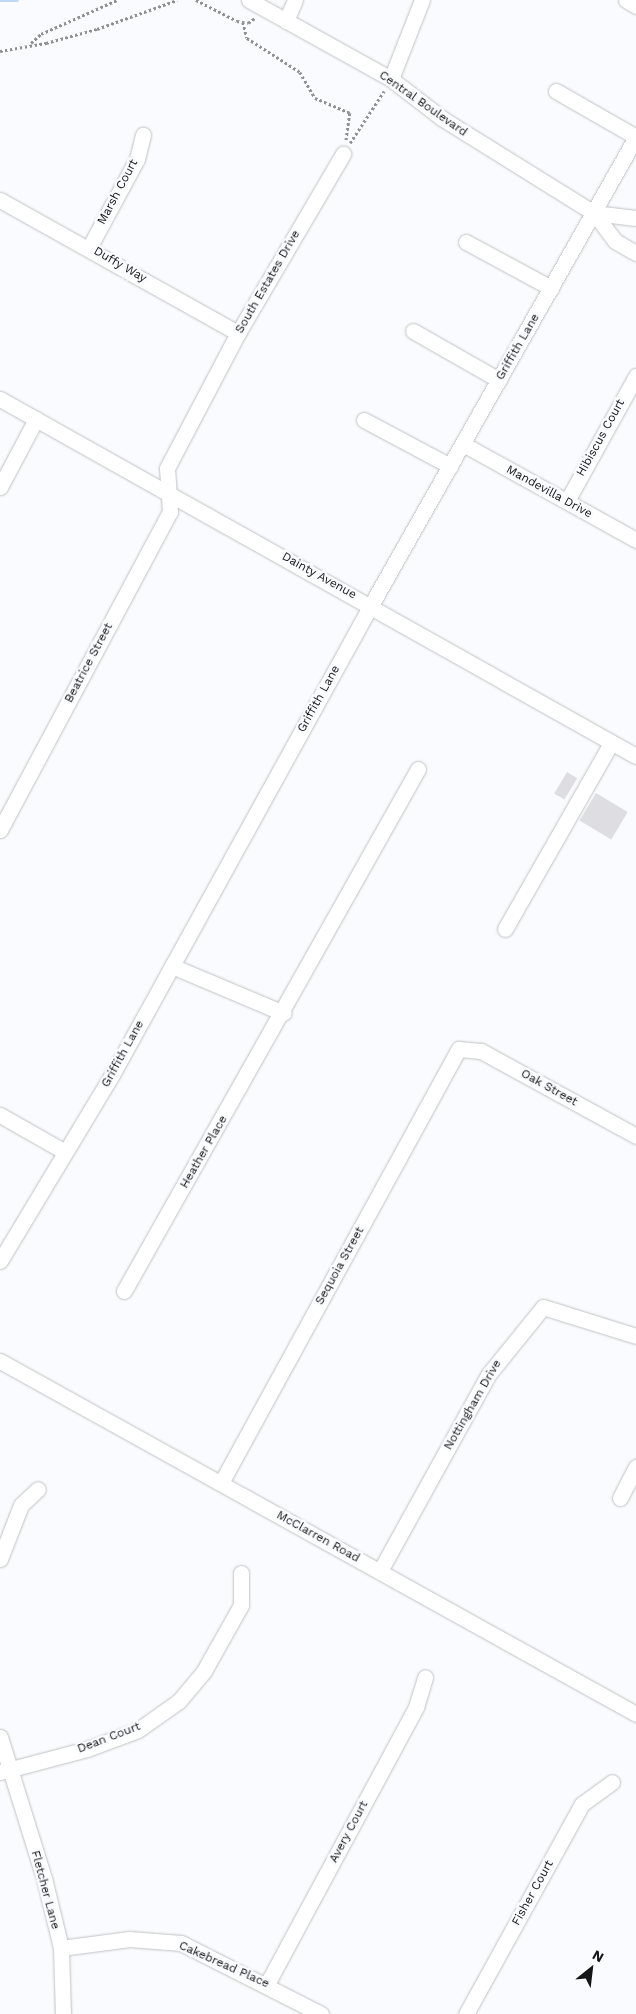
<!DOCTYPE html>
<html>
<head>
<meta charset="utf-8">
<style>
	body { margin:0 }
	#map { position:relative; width:636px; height:2014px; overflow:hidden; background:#f9fbfe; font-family:"Work Sans",sans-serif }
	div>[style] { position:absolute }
	.stream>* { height:4.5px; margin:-2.25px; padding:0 2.25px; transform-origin:2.25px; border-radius:2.25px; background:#c1d9f4 }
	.building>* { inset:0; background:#dedee2; transform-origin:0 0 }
	.path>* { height:2.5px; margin-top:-1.25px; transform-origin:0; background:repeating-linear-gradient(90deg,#909193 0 2.5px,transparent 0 5px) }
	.roads { filter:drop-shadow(0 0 1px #c0c2c5) drop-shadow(0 0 1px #c0c2c5) }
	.minor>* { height:15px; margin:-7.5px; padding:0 7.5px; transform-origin:7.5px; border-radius:7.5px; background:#fff }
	span { translate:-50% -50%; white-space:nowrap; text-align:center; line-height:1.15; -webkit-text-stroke:5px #f9fbfe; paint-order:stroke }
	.street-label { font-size:12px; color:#151617 }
	.north { position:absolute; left:566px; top:1944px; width:50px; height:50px; -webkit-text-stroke:4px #f9fbfe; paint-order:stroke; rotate:29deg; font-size:14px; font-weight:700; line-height:20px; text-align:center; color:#151617 }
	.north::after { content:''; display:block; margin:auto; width:18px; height:22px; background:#151617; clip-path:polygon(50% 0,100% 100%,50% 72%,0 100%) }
</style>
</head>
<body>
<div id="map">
	<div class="stream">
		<i style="left:0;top:0;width:17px"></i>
	</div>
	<div class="building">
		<i style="left:567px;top:772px;width:12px;height:25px;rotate:31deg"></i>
		<i style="left:596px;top:793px;width:37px;height:32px;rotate:31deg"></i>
	</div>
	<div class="path">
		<i style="left:196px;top:0;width:46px;rotate:27.1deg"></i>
		<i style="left:237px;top:21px;width:11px;rotate:10deg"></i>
		<i style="left:248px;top:23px;width:9px;rotate:-36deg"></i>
		<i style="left:243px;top:22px;width:16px;rotate:76deg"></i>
		<i style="left:247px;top:38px;width:63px;rotate:32.7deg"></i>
		<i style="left:300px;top:72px;width:30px;rotate:60deg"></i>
		<i style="left:315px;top:98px;width:38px;rotate:23deg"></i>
		<i style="left:350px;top:113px;width:27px;rotate:98deg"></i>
		<i style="left:31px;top:43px;width:13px;rotate:-42deg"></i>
		<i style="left:41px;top:34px;width:83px;rotate:-24.1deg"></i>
		<i style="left:0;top:51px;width:47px;rotate:-9.9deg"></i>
		<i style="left:46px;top:43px;width:53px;rotate:-15.4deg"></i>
		<i style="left:97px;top:29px;width:85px;rotate:-19.9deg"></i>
		<i style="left:350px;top:143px;width:62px;rotate:-56.8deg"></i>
	</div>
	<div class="roads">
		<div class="minor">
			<i style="left:249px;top:0;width:162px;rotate:29.1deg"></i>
			<i style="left:391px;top:79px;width:66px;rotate:37.6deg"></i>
			<i style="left:443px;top:119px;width:178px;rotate:31.9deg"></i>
			<i style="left:594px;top:213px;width:35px;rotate:53deg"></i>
			<i style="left:615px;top:241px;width:24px;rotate:30deg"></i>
			<i style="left:626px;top:0;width:12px;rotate:31deg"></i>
			<i style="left:286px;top:21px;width:23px;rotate:-67deg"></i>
			<i style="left:391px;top:79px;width:85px;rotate:-68.6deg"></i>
			<i style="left:556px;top:91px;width:92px;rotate:29.9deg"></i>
			<i style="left:0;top:200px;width:273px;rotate:29.2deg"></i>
			<i style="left:594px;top:213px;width:42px;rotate:6.8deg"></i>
			<i style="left:466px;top:242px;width:97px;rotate:28.4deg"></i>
			<i style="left:89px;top:248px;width:101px;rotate:-61.7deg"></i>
			<i style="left:137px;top:159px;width:25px;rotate:-76deg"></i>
			<i style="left:413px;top:331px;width:99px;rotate:29.7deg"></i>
			<i style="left:0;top:399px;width:729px;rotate:29.31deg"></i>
			<i style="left:364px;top:420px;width:98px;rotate:28.1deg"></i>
			<i style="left:463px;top:444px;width:198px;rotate:29deg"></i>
			<i style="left:0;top:487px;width:77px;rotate:-62.1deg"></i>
			<i style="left:567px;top:501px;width:143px;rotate:-61.1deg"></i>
			<i style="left:0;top:830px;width:361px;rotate:-61.9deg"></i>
			<i style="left:170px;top:512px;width:44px;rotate:-93.9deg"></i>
			<i style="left:167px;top:468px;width:153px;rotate:-62.3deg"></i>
			<i style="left:238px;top:333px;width:208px;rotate:-59.6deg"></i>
			<i style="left:505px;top:929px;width:214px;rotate:-60.3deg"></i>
			<i style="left:172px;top:966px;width:121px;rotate:22.9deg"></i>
			<i style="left:0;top:1115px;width:75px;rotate:29.6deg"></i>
			<i style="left:0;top:1261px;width:219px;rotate:-59deg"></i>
			<i style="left:113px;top:1073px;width:534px;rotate:-61.13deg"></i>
			<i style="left:371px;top:605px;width:538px;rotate:-60.48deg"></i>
			<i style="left:124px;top:1291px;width:599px;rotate:-60.61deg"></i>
			<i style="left:0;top:1361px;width:727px;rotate:29.03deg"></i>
			<i style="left:221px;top:1483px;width:495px;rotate:-61.3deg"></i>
			<i style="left:459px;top:1049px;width:22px;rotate:5deg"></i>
			<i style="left:481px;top:1051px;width:177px;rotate:28.7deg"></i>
			<i style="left:620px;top:1498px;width:35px;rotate:-63deg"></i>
			<i style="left:0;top:1559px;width:58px;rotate:-68.7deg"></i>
			<i style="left:21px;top:1505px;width:23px;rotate:-43deg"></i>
			<i style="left:380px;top:1571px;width:224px;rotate:-61.1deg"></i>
			<i style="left:488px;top:1375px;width:87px;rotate:-51deg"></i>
			<i style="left:543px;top:1307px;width:97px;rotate:17.3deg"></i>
			<i style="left:0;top:1737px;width:148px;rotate:72.7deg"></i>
			<i style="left:44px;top:1878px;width:72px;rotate:76.3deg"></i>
			<i style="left:61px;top:1948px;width:66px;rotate:88.3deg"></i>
			<i style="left:0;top:1772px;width:90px;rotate:-14.8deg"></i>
			<i style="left:87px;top:1749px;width:54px;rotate:-20.4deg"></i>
			<i style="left:138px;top:1730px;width:50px;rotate:-35.3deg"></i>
			<i style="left:179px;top:1701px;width:39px;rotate:-50deg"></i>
			<i style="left:204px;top:1671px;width:76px;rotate:-60.7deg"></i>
			<i style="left:241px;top:1605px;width:32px;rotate:-90deg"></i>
			<i style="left:61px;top:1948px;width:69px;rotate:-7.5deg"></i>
			<i style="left:129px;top:1939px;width:52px;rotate:4.4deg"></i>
			<i style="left:181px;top:1943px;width:157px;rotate:26.9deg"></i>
			<i style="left:267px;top:1984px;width:315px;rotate:-61.7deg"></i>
			<i style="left:416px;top:1707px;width:31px;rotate:-73deg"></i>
			<i style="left:466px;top:2014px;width:240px;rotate:-61.1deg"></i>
			<i style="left:582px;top:1804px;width:37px;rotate:-36deg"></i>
		</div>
	</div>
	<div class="street-label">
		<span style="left:423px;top:104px;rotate:35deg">Central Boulevard</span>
		<span style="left:118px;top:192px;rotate:-62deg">Marsh Court</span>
		<span style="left:120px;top:265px;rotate:30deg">Duffy Way</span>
		<span style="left:268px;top:282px;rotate:-60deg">South Estates Drive</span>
		<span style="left:518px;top:347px;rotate:-60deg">Griffith Lane</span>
		<span style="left:601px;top:438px;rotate:-61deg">Hibiscus Court</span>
		<span style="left:549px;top:492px;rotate:29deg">Mandevilla Drive</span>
		<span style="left:319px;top:576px;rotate:29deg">Dainty Avenue</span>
		<span style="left:89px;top:663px;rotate:-62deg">Beatrice Street</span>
		<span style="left:319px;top:699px;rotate:-61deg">Griffith Lane</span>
		<span style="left:123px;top:1054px;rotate:-61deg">Griffith Lane</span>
		<span style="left:549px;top:1088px;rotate:29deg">Oak Street</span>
		<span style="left:204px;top:1152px;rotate:-60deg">Heather Place</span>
		<span style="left:340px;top:1266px;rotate:-61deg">Sequoia Street</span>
		<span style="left:473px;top:1405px;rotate:-60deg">Nottingham Drive</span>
		<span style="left:318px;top:1537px;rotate:29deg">McClarren Road</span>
		<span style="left:109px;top:1738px;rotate:-21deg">Dean Court</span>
		<span style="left:349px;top:1832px;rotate:-62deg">Avery Court</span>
		<span style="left:45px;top:1890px;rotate:75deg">Fletcher Lane</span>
		<span style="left:533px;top:1893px;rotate:-61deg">Fisher Court</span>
		<span style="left:224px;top:1965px;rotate:24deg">Cakebread Place</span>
	</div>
	<div class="north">N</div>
</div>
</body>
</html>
